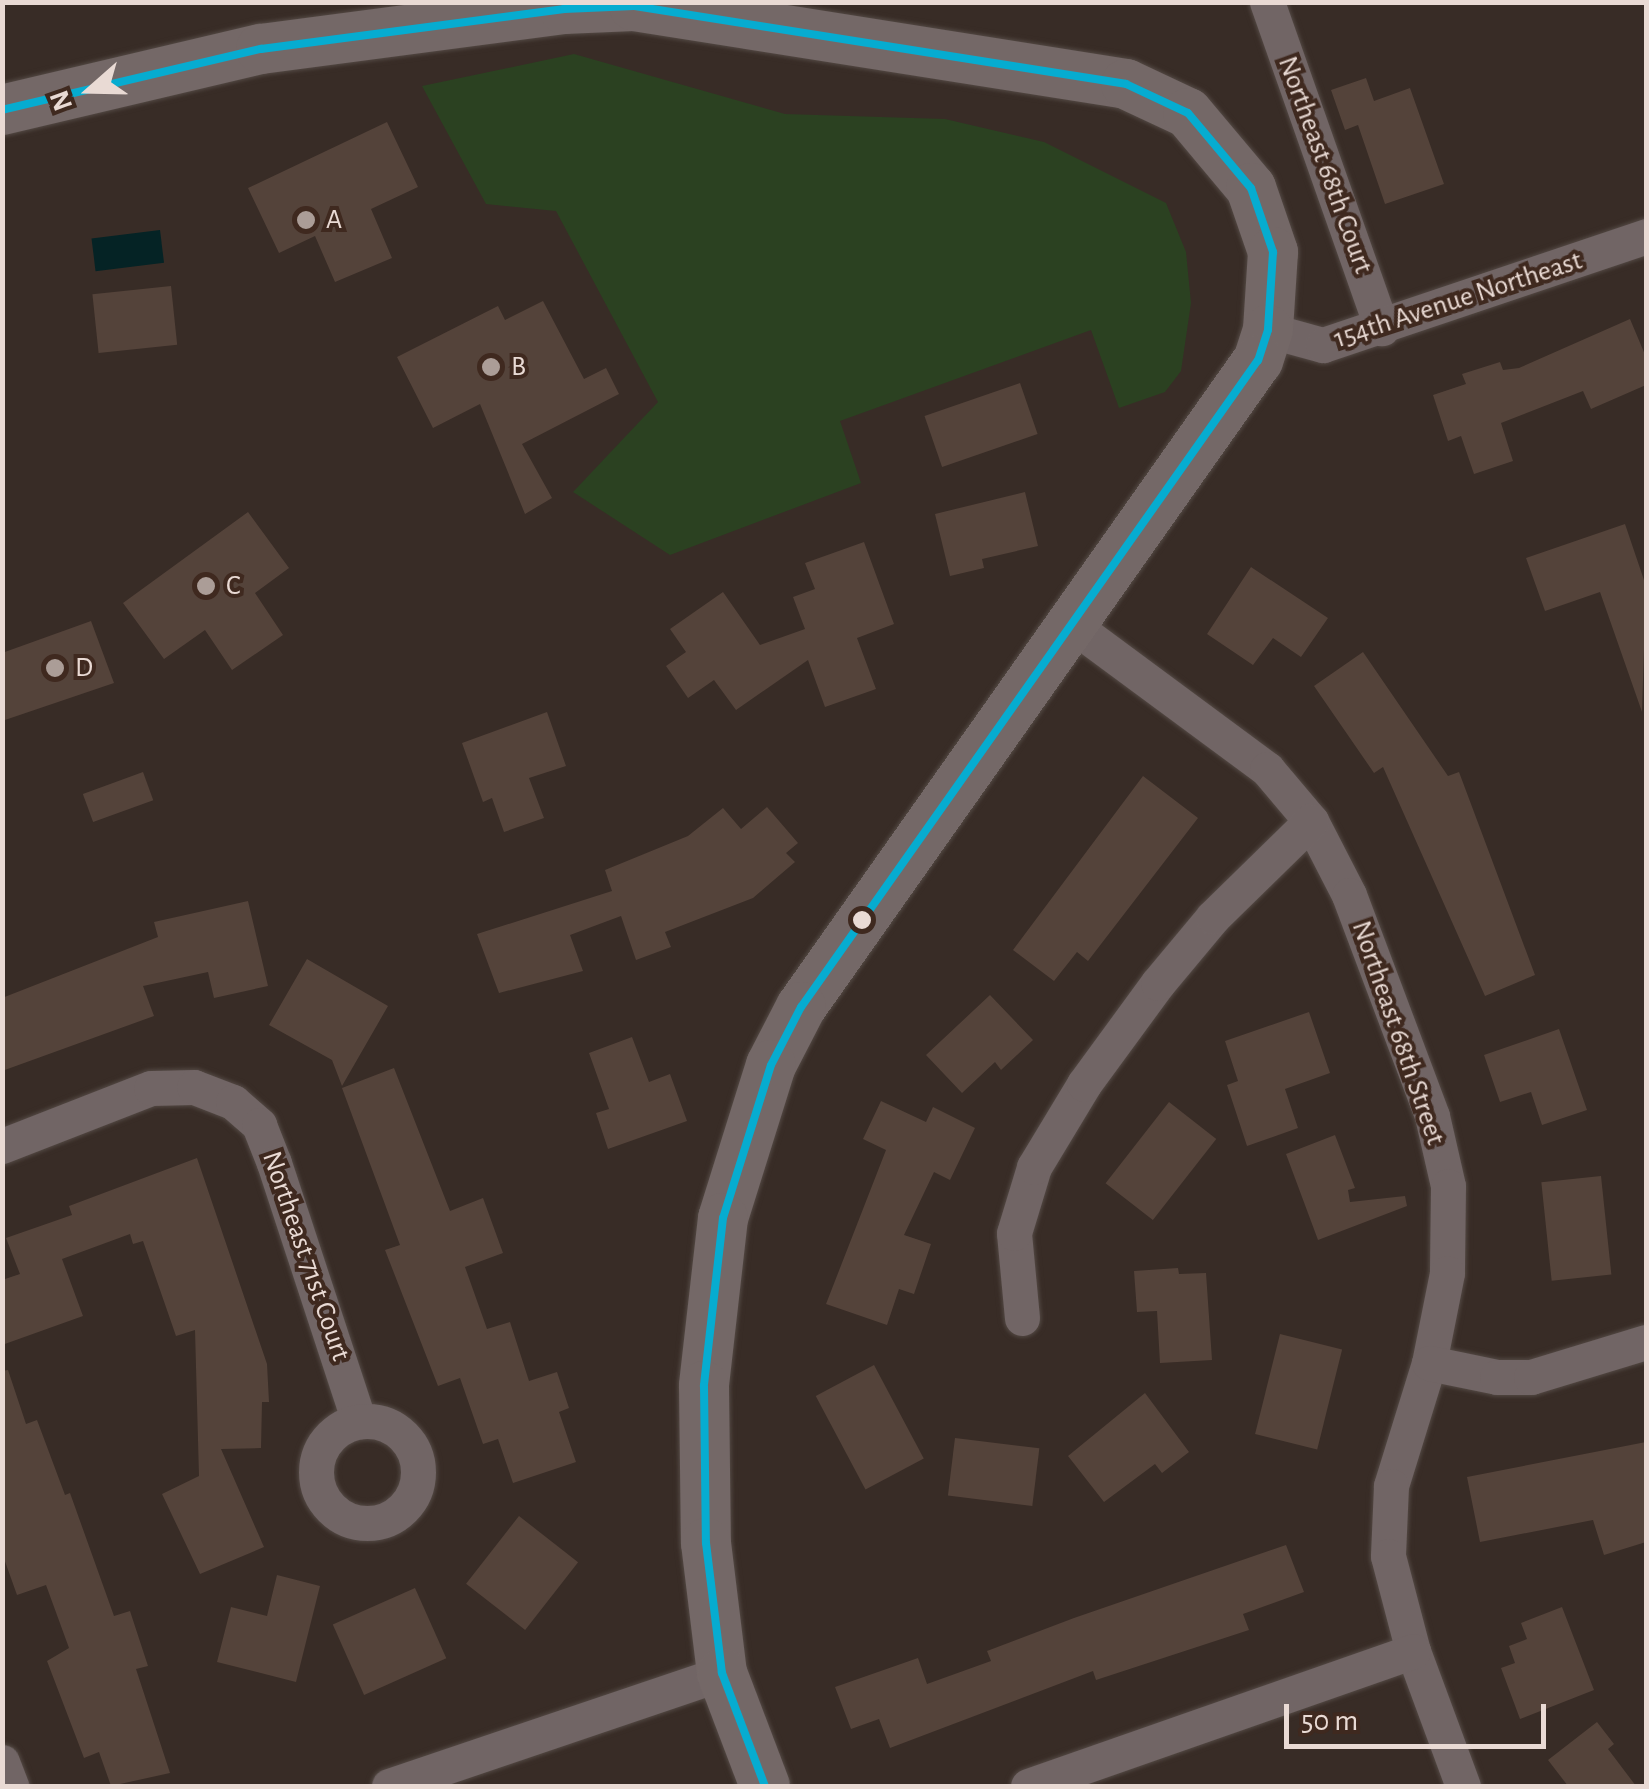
<!DOCTYPE html>
<html>
<head>
<meta charset="utf-8">
<style>
	body { margin:0 }
	#map { position:relative; width:1649px; height:1789px; overflow:hidden; background:#382c26; font-family:"Alegreya Sans",sans-serif }
	div>[style] { position:absolute }
	.green>* { inset:0; background:#2b4121 }
	.water>* { inset:0; background:#052325; transform-origin:0 0 }
	.building>* { inset:0; background:#54433a; transform-origin:0 0 }
	.roads { filter:drop-shadow(0 0 2px #534944) drop-shadow(0 0 2px #534944) }
	.street>* { height:35px; margin:-17.5px; padding:0 17.5px; transform-origin:17.5px; border-radius:17.5px; background:#716565 }
	.street>.ring { margin:-17.5px; padding:0; box-sizing:content-box; background:none; border:35px solid #716565; border-radius:50% }
	.secondary>* { height:50px; margin:-25px; padding:0 25px; transform-origin:25px; border-radius:25px; background:#746867 }
	.bus-1>* { height:8px; margin:-4px; padding:0 4px; transform-origin:4px; border-radius:4px; background:#06acd0 }
	.dots>* { width:28px; height:28px; translate:-50% -50%; box-sizing:border-box; border:5px solid #3f291f; border-radius:50% }
	span { translate:-50% -50%; white-space:nowrap; text-align:center; line-height:1.15; -webkit-text-stroke:8px #3f291f; paint-order:stroke }
	.street-label { font-size:28px; color:#e9dad4 }
	.poi-label { font-size:28px; color:#e9dad4 }
	.left { translate:0 -50%; text-align:left }
	.frame { position:absolute; inset:0; border:5px solid #e9dad4; pointer-events:none }
	.north { position:absolute; left:40px; top:40px; width:100px; height:100px; -webkit-text-stroke:8px #3f291f; paint-order:stroke; rotate:250deg; font-size:28px; font-weight:700; line-height:40px; text-align:center; color:#e9dad4 }
	.north::after { content:''; display:block; margin:auto; width:35px; height:45px; background:#e9dad4; clip-path:polygon(50% 0,100% 100%,50% 72%,0 100%) }
	.scale { position:absolute; left:1284px; top:1704px; width:262px; height:45px; box-sizing:border-box; border:5px solid #e9dad4; border-top:0; padding-left:12px; font-size:30px; line-height:35px; white-space:nowrap; color:#e9dad4; -webkit-text-stroke:8px #3f291f; paint-order:stroke }
</style>
</head>
<body>
<div id="map">
	<div class="green">
		<i style="clip-path:polygon(574px 54px,785px 114px,945px 119px,1044px 142px,1166px 203px,1186px 252px,1191px 303px,1181px 371px,1165px 392px,1119px 408px,1091px 330px,840px 421px,861px 483px,670px 555px,573px 492px,658px 402px,556px 211px,486px 204px,422px 86px)"></i>
	</div>
	<div class="water">
		<i style="left:160px;top:230px;width:33px;height:69px;rotate:83deg"></i>
	</div>
	<div class="building">
		<i style="clip-path:polygon(1366px 78px,1374px 101px,1410px 88px,1444px 184px,1385px 204px,1358px 125px,1345px 130px,1331px 90px)"></i>
		<i style="clip-path:polygon(387px 122px,418px 187px,371px 209px,392px 258px,335px 282px,315px 236px,279px 253px,248px 188px)"></i>
		<i style="left:171px;top:286px;width:59px;height:79px;rotate:84deg"></i>
		<i style="clip-path:polygon(543px 301px,584px 379px,606px 368px,619px 394px,522px 444px,552px 498px,525px 514px,480px 404px,433px 428px,397px 357px,498px 306px,505px 320px)"></i>
		<i style="clip-path:polygon(1630px 319px,1646px 357px,1646px 385px,1591px 409px,1583px 391px,1501px 423px,1513px 461px,1474px 474px,1461px 436px,1448px 441px,1433px 395px,1466px 384px,1462px 374px,1500px 362px,1503px 370px,1519px 368px)"></i>
		<i style="left:1020px;top:383px;width:54px;height:101px;rotate:71deg"></i>
		<i style="clip-path:polygon(1025px 492px,1038px 546px,982px 559px,984px 568px,950px 576px,935px 514px)"></i>
		<i style="clip-path:polygon(248px 512px,289px 568px,255px 593px,283px 635px,232px 670px,205px 630px,164px 659px,123px 603px)"></i>
		<i style="clip-path:polygon(1625px 524px,1646px 586px,1642px 712px,1600px 592px,1545px 611px,1526px 558px)"></i>
		<i style="clip-path:polygon(864px 542px,894px 624px,857px 638px,876px 689px,825px 707px,808px 660px,736px 710px,714px 680px,688px 698px,666px 666px,686px 652px,670px 629px,723px 592px,760px 645px,805px 629px,793px 597px,815px 589px,805px 563px)"></i>
		<i style="clip-path:polygon(1251px 567px,1328px 618px,1301px 657px,1273px 638px,1253px 665px,1207px 634px)"></i>
		<i style="clip-path:polygon(91px 621px,114px 683px,2px 721px,2px 653px)"></i>
		<i style="clip-path:polygon(1363px 652px,1448px 776px,1459px 772px,1535px 975px,1485px 996px,1383px 767px,1374px 773px,1314px 686px)"></i>
		<i style="clip-path:polygon(547px 712px,566px 766px,529px 778px,544px 818px,504px 832px,492px 798px,483px 802px,462px 743px)"></i>
		<i style="left:143px;top:772px;width:30px;height:64px;rotate:70deg"></i>
		<i style="clip-path:polygon(1143px 776px,1198px 818px,1088px 961px,1077px 952px,1054px 981px,1013px 950px)"></i>
		<i style="clip-path:polygon(767px 807px,798px 843px,786px 853px,795px 862px,753px 898px,665px 932px,671px 947px,636px 960px,621px 916px,570px 935px,583px 971px,499px 993px,477px 934px,612px 891px,605px 870px,688px 836px,723px 808px,741px 829px)"></i>
		<i style="clip-path:polygon(248px 901px,268px 986px,214px 998px,208px 972px,143px 986px,154px 1016px,2px 1071px,2px 998px,158px 937px,154px 922px)"></i>
		<i style="clip-path:polygon(307px 959px,388px 1006px,342px 1086px,332px 1060px,269px 1025px)"></i>
		<i style="clip-path:polygon(990px 995px,1033px 1040px,1001px 1070px,995px 1062px,962px 1093px,926px 1055px)"></i>
		<i style="clip-path:polygon(1309px 1012px,1330px 1073px,1285px 1089px,1298px 1128px,1247px 1146px,1227px 1085px,1238px 1081px,1225px 1041px)"></i>
		<i style="clip-path:polygon(1559px 1029px,1587px 1110px,1542px 1125px,1531px 1092px,1500px 1102px,1484px 1055px)"></i>
		<i style="clip-path:polygon(632px 1037px,649px 1082px,670px 1074px,687px 1121px,608px 1149px,596px 1113px,609px 1109px,589px 1053px)"></i>
		<i style="clip-path:polygon(394px 1068px,450px 1211px,483px 1198px,503px 1253px,465px 1267px,487px 1329px,510px 1322px,529px 1381px,557px 1372px,569px 1408px,559px 1412px,576px 1462px,513px 1483px,498px 1439px,483px 1444px,460px 1378px,438px 1386px,385px 1250px,400px 1245px,342px 1088px)"></i>
		<i style="clip-path:polygon(881px 1101px,926px 1122px,933px 1107px,975px 1128px,950px 1180px,934px 1172px,904px 1235px,931px 1244px,914px 1294px,899px 1289px,887px 1325px,826px 1304px,886px 1150px,863px 1139px)"></i>
		<i style="left:1169px;top:1102px;width:60px;height:103px;rotate:38deg"></i>
		<i style="clip-path:polygon(1335px 1135px,1355px 1188px,1348px 1190px,1350px 1202px,1405px 1196px,1407px 1206px,1318px 1240px,1286px 1154px)"></i>
		<i style="clip-path:polygon(197px 1158px,267px 1364px,269px 1402px,262px 1402px,261px 1448px,221px 1449px,264px 1547px,200px 1574px,162px 1494px,199px 1476px,195px 1330px,176px 1336px,143px 1241px,133px 1244px,130px 1234px,62px 1259px,83px 1316px,2px 1345px,2px 1280px,20px 1274px,6px 1238px,72px 1215px,69px 1206px)"></i>
		<i style="left:1601px;top:1176px;width:99px;height:60px;rotate:84deg"></i>
		<i style="clip-path:polygon(1178px 1268px,1179px 1274px,1206px 1273px,1212px 1360px,1160px 1363px,1157px 1311px,1137px 1312px,1134px 1271px)"></i>
		<i style="left:1280px;top:1334px;width:64px;height:103px;rotate:14deg"></i>
		<i style="left:874px;top:1365px;width:106px;height:66px;rotate:62deg"></i>
		<i style="clip-path:polygon(8px 1370px,26px 1424px,37px 1420px,65px 1495px,70px 1493px,114px 1616px,130px 1611px,148px 1666px,136px 1669px,170px 1773px,111px 1786px,99px 1752px,84px 1758px,47px 1661px,69px 1648px,46px 1585px,17px 1595px,2px 1553px,2px 1371px)"></i>
		<i style="clip-path:polygon(1145px 1393px,1189px 1452px,1162px 1473px,1155px 1464px,1104px 1502px,1068px 1456px)"></i>
		<i style="left:955px;top:1438px;width:85px;height:58px;rotate:7deg"></i>
		<i style="clip-path:polygon(1646px 1442px,1646px 1542px,1604px 1555px,1593px 1520px,1480px 1542px,1467px 1477px)"></i>
		<i style="left:519px;top:1516px;width:75px;height:86px;rotate:38deg"></i>
		<i style="clip-path:polygon(1286px 1545px,1304px 1592px,1243px 1614px,1249px 1630px,1096px 1680px,1093px 1671px,890px 1748px,879px 1719px,851px 1729px,835px 1687px,918px 1658px,927px 1684px,991px 1661px,987px 1651px,1074px 1618px)"></i>
		<i style="clip-path:polygon(277px 1575px,320px 1586px,296px 1682px,217px 1662px,231px 1607px,267px 1616px)"></i>
		<i style="left:415px;top:1588px;width:77px;height:90px;rotate:66deg"></i>
		<i style="clip-path:polygon(1562px 1607px,1594px 1690px,1520px 1719px,1501px 1668px,1515px 1663px,1509px 1646px,1527px 1639px,1521px 1623px)"></i>
		<i style="clip-path:polygon(1597px 1722px,1614px 1744px,1608px 1749px,1636px 1786px,1568px 1786px,1548px 1760px)"></i>
	</div>
	<div class="roads">
		<div class="street">
			<i style="left:1267px;top:2px;width:346px;rotate:70.6deg"></i>
			<i style="left:1268px;top:330px;width:57px;rotate:15.3deg"></i>
			<i style="left:1323px;top:345px;width:341px;rotate:-18.6deg"></i>
			<i style="left:1071px;top:624px;width:244px;rotate:36.5deg"></i>
			<i style="left:1267px;top:769px;width:68px;rotate:49.8deg"></i>
			<i style="left:1311px;top:821px;width:83px;rotate:62.8deg"></i>
			<i style="left:1349px;top:895px;width:236px;rotate:69.4deg"></i>
			<i style="left:1432px;top:1116px;width:72px;rotate:77.1deg"></i>
			<i style="left:1448px;top:1186px;width:87px;rotate:90.7deg"></i>
			<i style="left:1447px;top:1273px;width:92px;rotate:101.3deg"></i>
			<i style="left:1429px;top:1363px;width:129px;rotate:107.2deg"></i>
			<i style="left:1391px;top:1486px;width:70px;rotate:92.5deg"></i>
			<i style="left:1388px;top:1556px;width:98px;rotate:75.3deg"></i>
			<i style="left:1413px;top:1651px;width:144px;rotate:69.7deg"></i>
			<i style="left:2px;top:1146px;width:160px;rotate:-21.3deg"></i>
			<i style="left:151px;top:1088px;width:43px;rotate:-1.3deg"></i>
			<i style="left:194px;top:1087px;width:42px;rotate:21deg"></i>
			<i style="left:233px;top:1102px;width:35px;rotate:41deg"></i>
			<i style="left:259px;top:1125px;width:41px;rotate:68.5deg"></i>
			<i style="left:274px;top:1163px;width:272px;rotate:71.8deg"></i>
			<i style="left:1022px;top:1318px;width:85px;rotate:-95.4deg"></i>
			<i style="left:1014px;top:1233px;width:69px;rotate:-73.1deg"></i>
			<i style="left:1034px;top:1167px;width:97px;rotate:-58.9deg"></i>
			<i style="left:1084px;top:1084px;width:125px;rotate:-53.8deg"></i>
			<i style="left:1158px;top:983px;width:86px;rotate:-50.2deg"></i>
			<i style="left:1213px;top:917px;width:137px;rotate:-44.4deg"></i>
			<i style="left:1429px;top:1363px;width:69px;rotate:11.6deg"></i>
			<i style="left:1497px;top:1377px;width:34px"></i>
			<i style="left:1531px;top:1377px;width:120px;rotate:-16.9deg"></i>
			<i class="ring" style="left:316px;top:1421px;width:67px;height:67px"></i>
			<i style="left:2px;top:1762px;width:26px;rotate:69deg"></i>
			<i style="left:389px;top:1786px;width:352px;rotate:-18.7deg"></i>
			<i style="left:1028px;top:1786px;width:408px;rotate:-19.3deg"></i>
		</div>
		<div class="secondary">
			<i style="left:2px;top:110px;width:266px;rotate:-13.3deg"></i>
			<i style="left:261px;top:49px;width:306px;rotate:-7.5deg"></i>
			<i style="left:564px;top:9px;width:70px;rotate:-2.5deg"></i>
			<i style="left:634px;top:6px;width:498px;rotate:9deg"></i>
			<i style="left:1126px;top:84px;width:68px;rotate:25.1deg"></i>
			<i style="left:1188px;top:113px;width:98px;rotate:50deg"></i>
			<i style="left:1251px;top:188px;width:68px;rotate:71deg"></i>
			<i style="left:1273px;top:252px;width:78px;rotate:93.7deg"></i>
			<i style="left:1268px;top:330px;width:32px;rotate:108deg"></i>
			<i style="left:1258px;top:360px;width:792px;rotate:125.23deg"></i>
			<i style="left:801px;top:1007px;width:65px;rotate:117.3deg"></i>
			<i style="left:771px;top:1065px;width:160px;rotate:107.4deg"></i>
			<i style="left:723px;top:1218px;width:169px;rotate:96.5deg"></i>
			<i style="left:704px;top:1386px;width:157px;rotate:89.3deg"></i>
			<i style="left:706px;top:1543px;width:131px;rotate:83deg"></i>
			<i style="left:722px;top:1673px;width:121px;rotate:69.2deg"></i>
		</div>
	</div>
	<div class="bus-1">
		<i style="left:2px;top:110px;width:266px;rotate:-13.3deg"></i>
		<i style="left:261px;top:49px;width:306px;rotate:-7.5deg"></i>
		<i style="left:564px;top:9px;width:70px;rotate:-2.5deg"></i>
		<i style="left:634px;top:6px;width:498px;rotate:9deg"></i>
		<i style="left:1126px;top:84px;width:68px;rotate:25.1deg"></i>
		<i style="left:1188px;top:113px;width:98px;rotate:50deg"></i>
		<i style="left:1251px;top:188px;width:68px;rotate:71deg"></i>
		<i style="left:1273px;top:252px;width:78px;rotate:93.7deg"></i>
		<i style="left:1268px;top:330px;width:32px;rotate:108deg"></i>
		<i style="left:1258px;top:360px;width:792px;rotate:125.23deg"></i>
		<i style="left:801px;top:1007px;width:65px;rotate:117.3deg"></i>
		<i style="left:771px;top:1065px;width:160px;rotate:107.4deg"></i>
		<i style="left:723px;top:1218px;width:169px;rotate:96.5deg"></i>
		<i style="left:704px;top:1386px;width:157px;rotate:89.3deg"></i>
		<i style="left:706px;top:1543px;width:131px;rotate:83deg"></i>
		<i style="left:722px;top:1673px;width:121px;rotate:69.2deg"></i>
	</div>
	<div class="dots">
		<i style="left:306px;top:220px;background:#ab9d97"></i>
		<i style="left:491px;top:367px;background:#ab9d97"></i>
		<i style="left:206px;top:586px;background:#ab9d97"></i>
		<i style="left:55px;top:668px;background:#ab9d97"></i>
		<i style="left:862px;top:920px;background:#e9dad4"></i>
	</div>
	<div class="street-label">
		<span style="left:1325px;top:165px;rotate:70deg">Northeast 68th Court</span>
		<span style="left:1458px;top:300px;rotate:-18deg">154th Avenue Northeast</span>
		<span style="left:1398px;top:1033px;rotate:71deg">Northeast 68th Street</span>
		<span style="left:306px;top:1256px;rotate:71deg">Northeast 71st Court</span>
	</div>
	<div class="poi-label">
		<span class="left" style="left:326px;top:220px">A</span>
		<span class="left" style="left:511px;top:367px">B</span>
		<span class="left" style="left:226px;top:586px">C</span>
		<span class="left" style="left:75px;top:668px">D</span>
	</div>
	<div class="frame"></div>
	<div class="north">N</div>
	<div class="scale">50 m</div>
</div>
</body>
</html>
